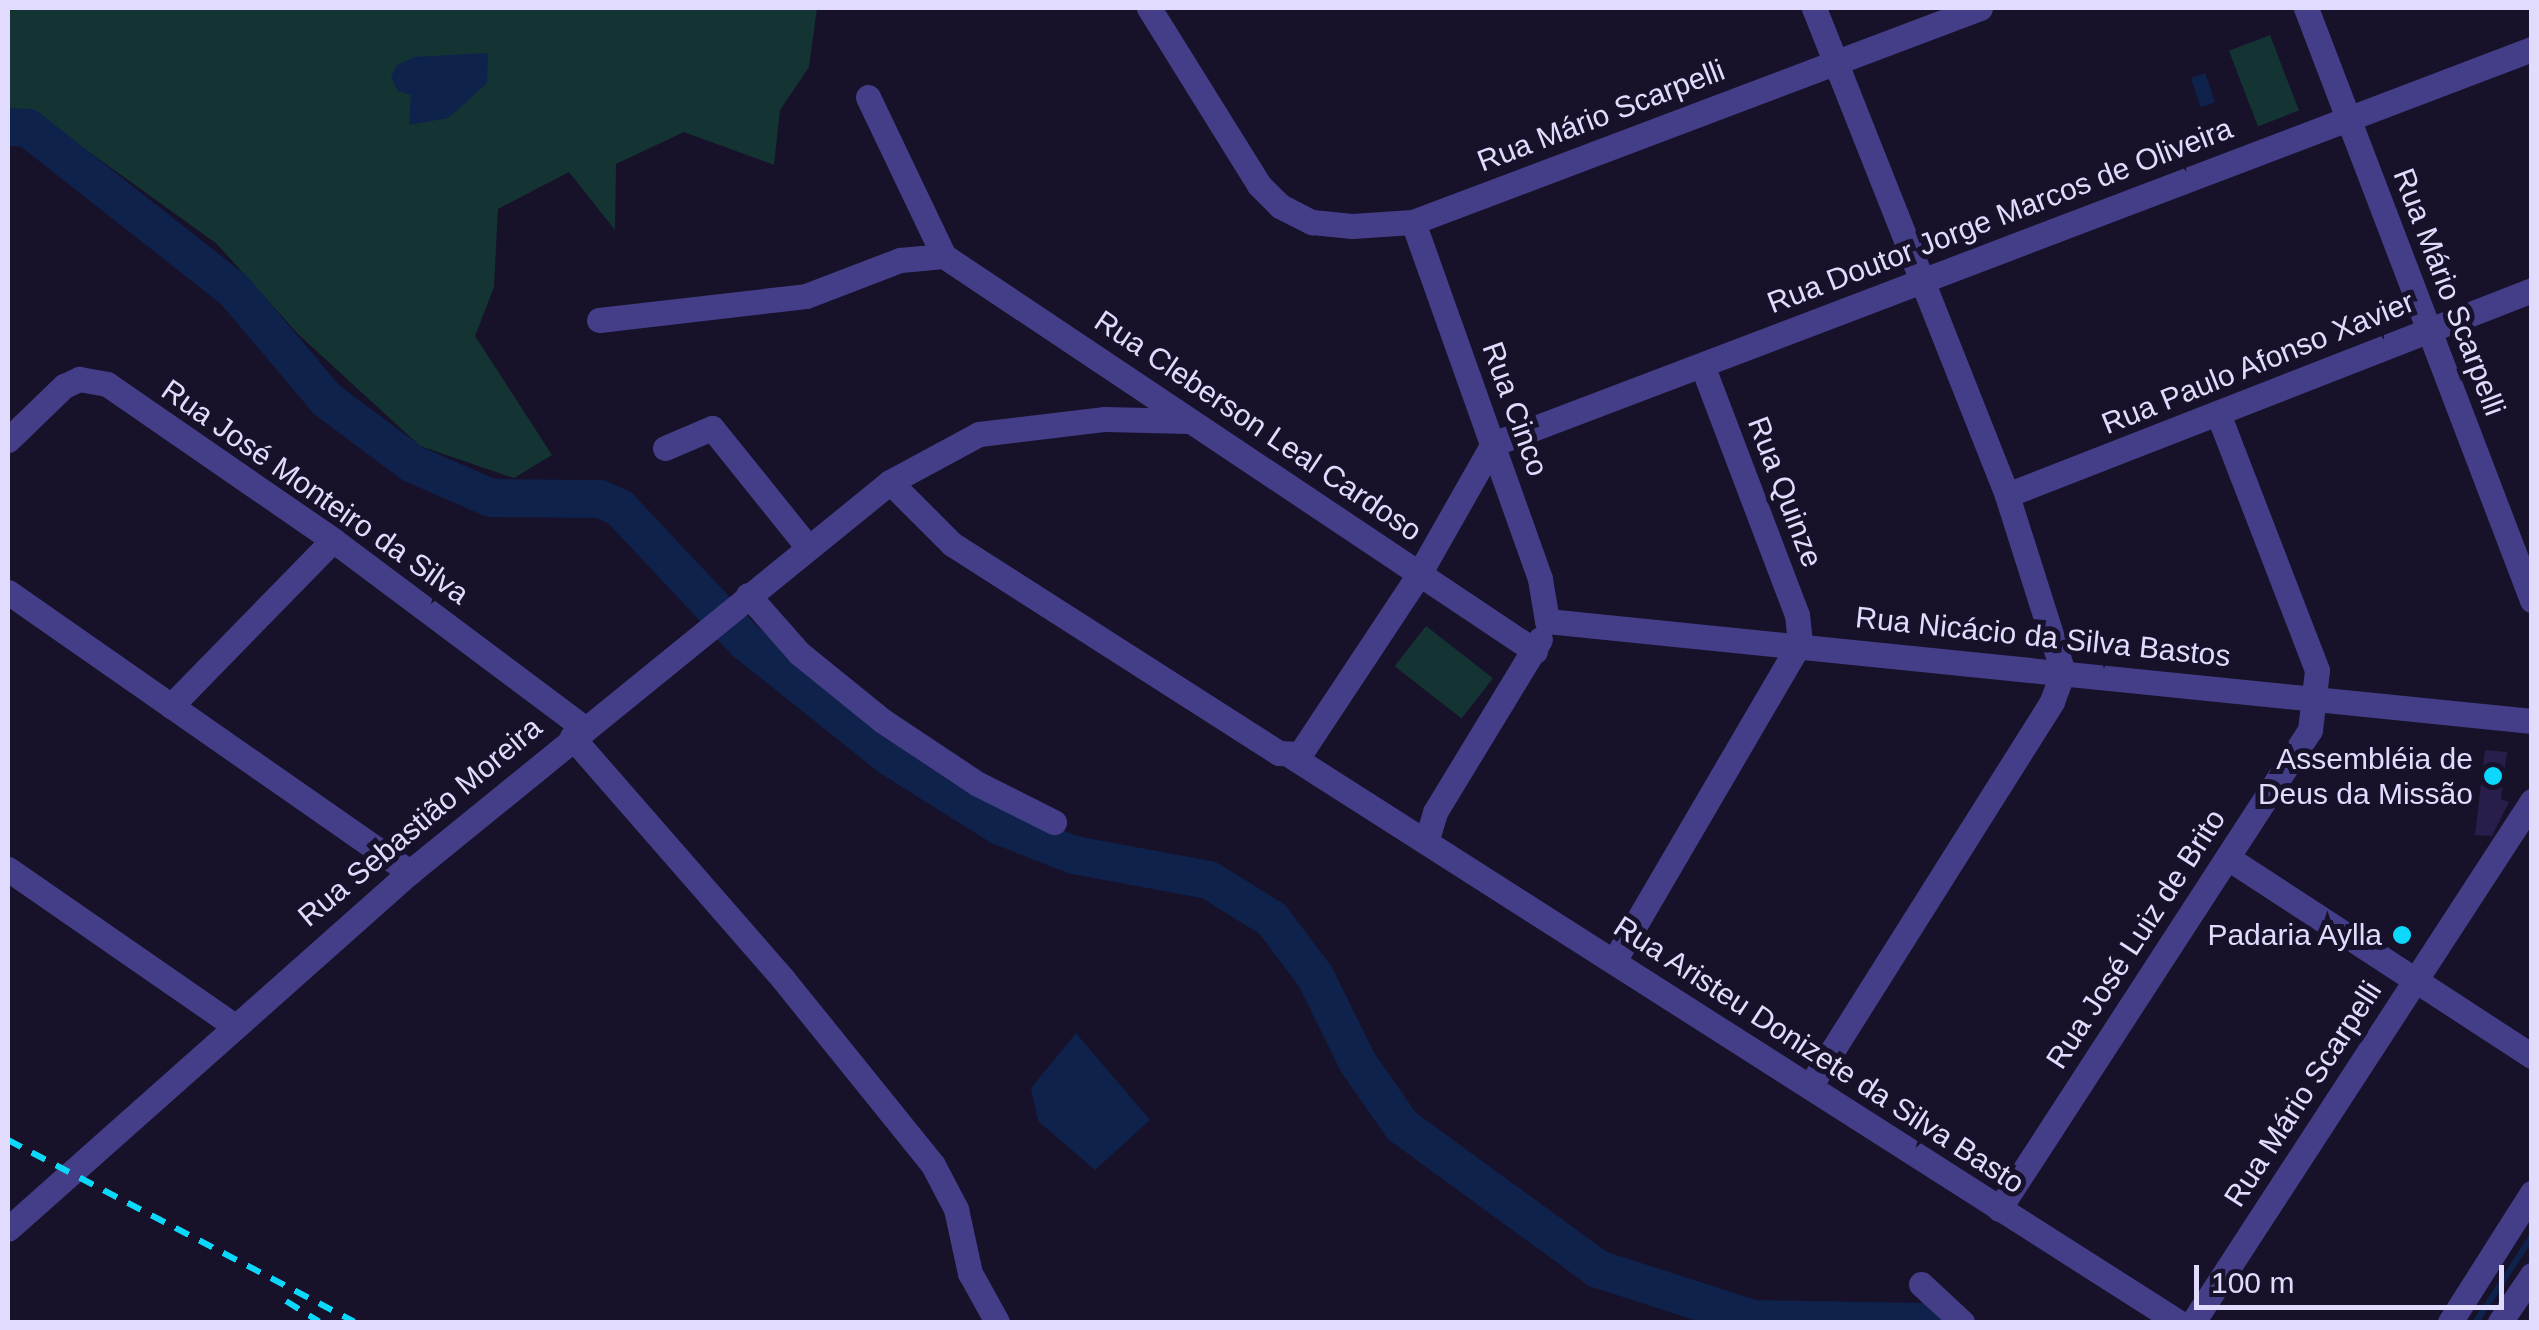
<!DOCTYPE html>
<html>
<head>
<meta charset="utf-8">
<style>
	body { margin:0 }
	#map { position:relative; width:2539px; height:1330px; overflow:hidden; background:#17112a; font-family:Helvetica,sans-serif }
	div>[style] { position:absolute }
	.green>* { inset:0; background:#143434; transform-origin:0 0 }
	.water>* { inset:0; background:#0e224c; transform-origin:0 0 }
	.stream>* { height:6px; margin:-3px; padding:0 3px; transform-origin:3px; border-radius:3px; background:#0e224c }
	.river>* { height:38px; margin:-19px; padding:0 19px; transform-origin:19px; border-radius:19px; background:#0e224c }
	.building>* { inset:0; background:#291e4b }
	.minor>* { height:25px; margin:-12.5px; padding:0 12.5px; transform-origin:12.5px; border-radius:12.5px; background:#443e88 }
	.rail>* { height:6px; margin-top:-3px; transform-origin:0; background:repeating-linear-gradient(90deg,#0bd8fa 0 15px,transparent 0 27px) }
	.dots>* { width:28px; height:28px; translate:-50% -50%; box-sizing:border-box; border:5px solid #17112a; border-radius:50% }
	span { translate:-50% -50%; white-space:nowrap; text-align:center; line-height:1.15; -webkit-text-stroke:10px #17112a; paint-order:stroke }
	.street-label { font-size:30px; color:#e1dbfe }
	.poi-label { font-size:30px; color:#e1dbfe }
	.right { translate:-100% -50%; text-align:right }
	.frame { position:absolute; inset:0; border:10px solid #e1dbfe; pointer-events:none }
	.scale { position:absolute; left:2194px; top:1265px; width:310px; height:45px; box-sizing:border-box; border:5px solid #e1dbfe; border-top:0; padding-left:12px; font-size:30px; line-height:35px; white-space:nowrap; color:#e1dbfe; -webkit-text-stroke:8px #17112a; paint-order:stroke }
</style>
</head>
<body>
<div id="map">
	<div class="green">
		<i style="clip-path:polygon(8px 8px,817px 8px,809px 67px,780px 110px,774px 165px,684px 132px,616px 164px,615px 230px,569px 172px,498px 209px,494px 287px,475px 336px,552px 455px,514px 478px,420px 446px,298px 334px,217px 244px,92px 154px,25px 115px,8px 116px)"></i>
		<i style="left:2270px;top:35px;width:81px;height:44px;rotate:69deg"></i>
		<i style="left:1426px;top:626px;width:85px;height:51px;rotate:38deg"></i>
	</div>
	<div class="water">
		<i style="clip-path:polygon(488px 53px,487px 83px,463px 105px,448px 118px,409px 125px,411px 95px,398px 91px,391px 77px,397px 65px,414px 57px)"></i>
		<i style="left:2205px;top:73px;width:31px;height:15px;rotate:71deg"></i>
		<i style="clip-path:polygon(1076px 1033px,1150px 1120px,1095px 1170px,1038px 1121px,1031px 1088px)"></i>
	</div>
	<div class="stream">
		<i style="left:2476px;top:1322px;width:103px;rotate:-56.9deg"></i>
	</div>
	<div class="river">
		<i style="left:8px;top:127px;width:20px;rotate:3deg"></i>
		<i style="left:28px;top:128px;width:262px;rotate:38.2deg"></i>
		<i style="left:234px;top:290px;width:144px;rotate:49.8deg"></i>
		<i style="left:327px;top:400px;width:107px;rotate:36.7deg"></i>
		<i style="left:413px;top:464px;width:85px;rotate:23.6deg"></i>
		<i style="left:491px;top:498px;width:109px;rotate:0.5deg"></i>
		<i style="left:600px;top:499px;width:22px;rotate:24deg"></i>
		<i style="left:620px;top:508px;width:184px;rotate:46.8deg"></i>
		<i style="left:746px;top:642px;width:184px;rotate:38.6deg"></i>
		<i style="left:890px;top:757px;width:130px;rotate:32.1deg"></i>
		<i style="left:1000px;top:826px;width:79px;rotate:21.4deg"></i>
		<i style="left:1074px;top:855px;width:137px;rotate:10.5deg"></i>
		<i style="left:1209px;top:880px;width:74px;rotate:31.8deg"></i>
		<i style="left:1272px;top:919px;width:71px;rotate:53deg"></i>
		<i style="left:1315px;top:976px;width:97px;rotate:63.7deg"></i>
		<i style="left:1358px;top:1063px;width:77px;rotate:55.1deg"></i>
		<i style="left:1402px;top:1126px;width:243px;rotate:36.1deg"></i>
		<i style="left:1598px;top:1269px;width:163px;rotate:17.9deg"></i>
		<i style="left:1753px;top:1319px;width:169px;rotate:1deg"></i>
	</div>
	<div class="building">
		<i style="clip-path:polygon(2485px 750px,2507px 752px,2501px 799px,2509px 802px,2492px 836px,2475px 835px)"></i>
	</div>
	<div class="minor">
		<i style="left:1149px;top:8px;width:208px;rotate:58.1deg"></i>
		<i style="left:1259px;top:185px;width:30px;rotate:45deg"></i>
		<i style="left:1280px;top:206px;width:36px;rotate:27deg"></i>
		<i style="left:1312px;top:222px;width:40px;rotate:5.7deg"></i>
		<i style="left:1352px;top:226px;width:61px;rotate:-3.8deg"></i>
		<i style="left:1413px;top:222px;width:606px;rotate:-20.68deg"></i>
		<i style="left:2306px;top:8px;width:634px;rotate:69.11deg"></i>
		<i style="left:868px;top:97px;width:176px;rotate:64.5deg"></i>
		<i style="left:1413px;top:222px;width:379px;rotate:70.4deg"></i>
		<i style="left:1540px;top:579px;width:43px;rotate:80.5deg"></i>
		<i style="left:599px;top:320px;width:208px;rotate:-6.6deg"></i>
		<i style="left:806px;top:296px;width:101px;rotate:-21deg"></i>
		<i style="left:900px;top:260px;width:44px;rotate:-5.2deg"></i>
		<i style="left:944px;top:256px;width:711px;rotate:33.76deg"></i>
		<i style="left:8px;top:440px;width:78px;rotate:-44deg"></i>
		<i style="left:64px;top:386px;width:17px;rotate:-25deg"></i>
		<i style="left:79px;top:379px;width:28px;rotate:10deg"></i>
		<i style="left:107px;top:384px;width:275px;rotate:34.6deg"></i>
		<i style="left:333px;top:540px;width:312px;rotate:36.8deg"></i>
		<i style="left:665px;top:448px;width:51px;rotate:-23.1deg"></i>
		<i style="left:712px;top:428px;width:150px;rotate:51.2deg"></i>
		<i style="left:890px;top:482px;width:88px;rotate:45deg"></i>
		<i style="left:952px;top:544px;width:388px;rotate:32.6deg"></i>
		<i style="left:1279px;top:753px;width:21px;rotate:3deg"></i>
		<i style="left:1300px;top:754px;width:216px;rotate:-56.5deg"></i>
		<i style="left:1419px;top:574px;width:150px;rotate:-60.4deg"></i>
		<i style="left:1493px;top:444px;width:1112px;rotate:-20.82deg"></i>
		<i style="left:2007px;top:495px;width:564px;rotate:-21.33deg"></i>
		<i style="left:8px;top:592px;width:490px;rotate:34.9deg"></i>
		<i style="left:748px;top:595px;width:77px;rotate:48.7deg"></i>
		<i style="left:799px;top:653px;width:108px;rotate:39deg"></i>
		<i style="left:883px;top:721px;width:114px;rotate:33.6deg"></i>
		<i style="left:978px;top:784px;width:85px;rotate:26.6deg"></i>
		<i style="left:1547px;top:621px;width:990px;rotate:5.8deg"></i>
		<i style="left:171px;top:706px;width:232px;rotate:-45.7deg"></i>
		<i style="left:572px;top:737px;width:321px;rotate:48.9deg"></i>
		<i style="left:783px;top:979px;width:239px;rotate:51.1deg"></i>
		<i style="left:933px;top:1165px;width:50px;rotate:62.4deg"></i>
		<i style="left:956px;top:1209px;width:66px;rotate:77.7deg"></i>
		<i style="left:970px;top:1273px;width:56px;rotate:61.1deg"></i>
		<i style="left:1291px;top:756px;width:1052px;rotate:32.54deg"></i>
		<i style="left:1426px;top:842px;width:31px;rotate:-73deg"></i>
		<i style="left:1435px;top:812px;width:202px;rotate:-58.7deg"></i>
		<i style="left:2228px;top:858px;width:363px;rotate:33.1deg"></i>
		<i style="left:8px;top:869px;width:274px;rotate:34.7deg"></i>
		<i style="left:1614px;top:961px;width:368px;rotate:-59.7deg"></i>
		<i style="left:1800px;top:643px;width:28px;rotate:-96deg"></i>
		<i style="left:1797px;top:615px;width:267px;rotate:-110.8deg"></i>
		<i style="left:1810px;top:1086px;width:455px;rotate:-57.8deg"></i>
		<i style="left:2052px;top:701px;width:31px;rotate:-69deg"></i>
		<i style="left:2063px;top:672px;width:186px;rotate:-107.6deg"></i>
		<i style="left:2007px;top:495px;width:524px;rotate:-111.62deg"></i>
		<i style="left:1999px;top:1209px;width:571px;rotate:-57.01deg"></i>
		<i style="left:2310px;top:730px;width:60px;rotate:-83.3deg"></i>
		<i style="left:2317px;top:670px;width:272px;rotate:-111.1deg"></i>
		<i style="left:8px;top:1229px;width:538px;rotate:-41.61deg"></i>
		<i style="left:410px;top:872px;width:618px;rotate:-39.09deg"></i>
		<i style="left:890px;top:482px;width:101px;rotate:-28.3deg"></i>
		<i style="left:979px;top:434px;width:127px;rotate:-6.8deg"></i>
		<i style="left:1105px;top:419px;width:83px;rotate:1.4deg"></i>
		<i style="left:1921px;top:1284px;width:56px;rotate:42.8deg"></i>
		<i style="left:2193px;top:1322px;width:622px;rotate:-56.95deg"></i>
		<i style="left:2450px;top:1322px;width:153px;rotate:-57.6deg"></i>
		<i style="left:2500px;top:1322px;width:57px;rotate:-55.8deg"></i>
	</div>
	<div class="rail">
		<i style="left:8px;top:1140px;width:391px;rotate:27.7deg"></i>
		<i style="left:286px;top:1301px;width:39px;rotate:32deg"></i>
	</div>
	<div class="dots">
		<i style="left:2493px;top:776px;background:#0bd8fa"></i>
		<i style="left:2402px;top:935px;background:#0bd8fa"></i>
	</div>
	<div class="street-label">
		<span style="left:1601px;top:116px;rotate:-21deg">Rua Mário Scarpelli</span>
		<span style="left:2000px;top:216px;rotate:-21deg">Rua Doutor Jorge Marcos de Oliveira</span>
		<span style="left:2449px;top:292px;rotate:69deg">Rua Mário Scarpelli</span>
		<span style="left:2258px;top:363px;rotate:-22deg">Rua Paulo Afonso Xavier</span>
		<span style="left:1515px;top:409px;rotate:70deg">Rua Cinco</span>
		<span style="left:1258px;top:426px;rotate:34deg">Rua Cleberson Leal Cardoso</span>
		<span style="left:315px;top:492px;rotate:35deg">Rua José Monteiro da Silva</span>
		<span style="left:1785px;top:492px;rotate:69deg">Rua Quinze</span>
		<span style="left:2043px;top:637px;rotate:6deg">Rua Nicácio da Silva Bastos</span>
		<span style="left:420px;top:822px;rotate:-40deg">Rua Sebastião Moreira</span>
		<span style="left:2136px;top:939px;rotate:-57deg">Rua José Luiz de Brito</span>
		<span style="left:1819px;top:1055px;rotate:33deg">Rua Aristeu Donizete da Silva Basto</span>
		<span style="left:2303px;top:1094px;rotate:-57deg">Rua Mário Scarpelli</span>
	</div>
	<div class="poi-label">
		<span class="right" style="left:2473px;top:776px">Assembléia de<br>Deus da Missão</span>
		<span class="right" style="left:2382px;top:935px">Padaria Aylla</span>
	</div>
	<div class="frame"></div>
	<div class="scale">100 m</div>
</div>
</body>
</html>
